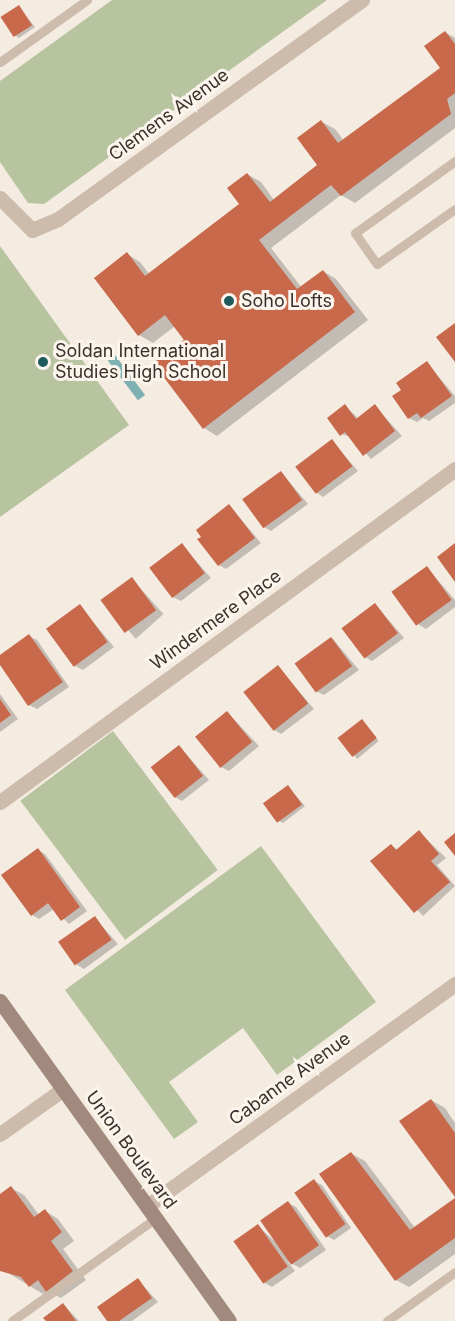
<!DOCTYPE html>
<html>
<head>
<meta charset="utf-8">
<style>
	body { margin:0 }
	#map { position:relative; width:455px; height:1321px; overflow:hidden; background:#f4ebe1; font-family:Inter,sans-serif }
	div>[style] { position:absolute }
	.green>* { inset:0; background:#b8c4a0; transform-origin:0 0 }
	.water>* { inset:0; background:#7fb0b2; transform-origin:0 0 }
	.shadow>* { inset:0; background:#0003; transform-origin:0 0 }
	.building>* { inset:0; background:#c8694b; transform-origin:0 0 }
	.lane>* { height:9px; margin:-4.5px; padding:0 4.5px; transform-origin:4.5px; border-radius:4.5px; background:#cdbbac }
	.street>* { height:15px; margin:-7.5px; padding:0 7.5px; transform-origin:7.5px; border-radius:7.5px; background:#cdbbac }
	.secondary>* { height:15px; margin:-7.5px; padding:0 7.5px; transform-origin:7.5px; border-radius:7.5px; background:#a18a7d }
	.dots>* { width:16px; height:16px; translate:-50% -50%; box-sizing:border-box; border:3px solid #fbf5ee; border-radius:50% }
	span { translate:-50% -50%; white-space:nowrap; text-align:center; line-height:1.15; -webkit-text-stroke:6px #fbf5ee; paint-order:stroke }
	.street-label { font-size:18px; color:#3b302b }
	.poi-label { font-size:18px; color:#3b302b }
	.left { translate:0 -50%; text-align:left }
</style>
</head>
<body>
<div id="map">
	<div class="green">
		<i style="clip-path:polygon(112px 0,327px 0,44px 204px,28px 203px,0 162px,0 81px)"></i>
		<i style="clip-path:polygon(0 246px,129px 425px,0 517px)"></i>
		<i style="left:113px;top:731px;width:174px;height:116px;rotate:53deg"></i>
		<i style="clip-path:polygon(261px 846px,376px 1002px,277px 1075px,243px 1028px,169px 1082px,198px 1122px,174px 1139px,65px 990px)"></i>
	</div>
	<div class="water">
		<i style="left:115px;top:355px;width:50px;height:9px;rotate:53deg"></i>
	</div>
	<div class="shadow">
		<i style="clip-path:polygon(19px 7px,35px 27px,19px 38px,16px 36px)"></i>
		<i style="clip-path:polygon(445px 32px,455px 38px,455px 128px,355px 203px,341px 195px,271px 248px,302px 288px,323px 271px,336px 279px,368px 320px,217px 436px,204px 428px,186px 340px,175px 326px,153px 343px,139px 335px,96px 278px,127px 254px,140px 262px,150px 275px,241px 205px,247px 174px,261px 182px,274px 200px,320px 166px,322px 122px,335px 129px,344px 141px,442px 68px)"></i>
		<i style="clip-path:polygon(427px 363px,455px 396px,455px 403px,429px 421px,423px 418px,417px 422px,409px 418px,403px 391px)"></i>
		<i style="clip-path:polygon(345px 406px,359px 419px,375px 406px,402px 436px,371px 459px,351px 437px,341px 434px)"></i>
		<i style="clip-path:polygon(332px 441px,358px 471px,323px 497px,316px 492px)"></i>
		<i style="clip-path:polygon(281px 472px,308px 504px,271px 531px,264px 527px)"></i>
		<i style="clip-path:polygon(230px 506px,261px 543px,226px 569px,219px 565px)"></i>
		<i style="clip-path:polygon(182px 545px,211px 578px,181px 601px,173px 597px)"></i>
		<i style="clip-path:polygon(427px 568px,455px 600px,455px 607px,426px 629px,418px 624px)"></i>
		<i style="left:132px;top:579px;width:47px;height:37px;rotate:48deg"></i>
		<i style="clip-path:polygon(375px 604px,404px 638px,372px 661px,365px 657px)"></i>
		<i style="clip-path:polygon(80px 606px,114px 647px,83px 670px,75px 666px)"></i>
		<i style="clip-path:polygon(29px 636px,37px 640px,69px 687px,37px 709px,29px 705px,0 662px,0 657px)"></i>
		<i style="clip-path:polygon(332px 638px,359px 670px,324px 695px,316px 691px)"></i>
		<i style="clip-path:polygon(278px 667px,314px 709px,281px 734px,274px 730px)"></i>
		<i style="clip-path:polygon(0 694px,18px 719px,0 732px)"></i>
		<i style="clip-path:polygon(227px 712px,259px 746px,229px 771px,221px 767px)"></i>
		<i style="left:362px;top:721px;width:26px;height:28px;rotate:50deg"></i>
		<i style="clip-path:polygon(179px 746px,209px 780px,182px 801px,175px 797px)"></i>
		<i style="clip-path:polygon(288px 787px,305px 806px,283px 823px,279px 821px)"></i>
		<i style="clip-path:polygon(419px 832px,446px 858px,437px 865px,455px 886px,423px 916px,372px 861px,391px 845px,398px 850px)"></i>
		<i style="clip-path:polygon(38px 850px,45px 854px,87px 911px,69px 924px,54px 909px,39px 919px,32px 915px)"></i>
		<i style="clip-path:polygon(95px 918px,118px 944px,84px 969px,77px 965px)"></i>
		<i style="clip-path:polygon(431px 1100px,445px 1108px,455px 1123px,455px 1194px)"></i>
		<i style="clip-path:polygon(352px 1154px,365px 1161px,415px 1228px,455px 1200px,455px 1254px,409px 1287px,396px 1280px)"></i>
		<i style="clip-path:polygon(314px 1181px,322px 1185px,351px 1228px,334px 1240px,327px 1236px)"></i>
		<i style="clip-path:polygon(11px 1188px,24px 1195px,39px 1215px,45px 1211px,58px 1219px,74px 1241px,63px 1249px,86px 1280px,61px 1298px,47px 1291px,43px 1294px,0 1268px,0 1196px)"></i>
		<i style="clip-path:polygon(288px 1203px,296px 1207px,326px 1250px,300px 1268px,287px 1261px,295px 1271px,272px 1287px,265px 1283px,258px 1226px,282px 1248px)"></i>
		<i style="clip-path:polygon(138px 1280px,158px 1302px,132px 1321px,109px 1321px)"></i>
		<i style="clip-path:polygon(64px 1305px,79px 1321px,47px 1321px)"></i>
	</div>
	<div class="building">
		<i style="left:19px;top:5px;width:24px;height:22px;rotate:57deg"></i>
		<i style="clip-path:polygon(445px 31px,455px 44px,455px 93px,447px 99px,451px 114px,341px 196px,331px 185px,259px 240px,297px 289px,323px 270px,355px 312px,203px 429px,153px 363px,184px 340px,165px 315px,138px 336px,94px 278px,127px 252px,145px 276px,239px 204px,227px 188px,247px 173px,270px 202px,317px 165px,297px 138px,321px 120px,338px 143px,440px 68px,424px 46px)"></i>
		<i style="clip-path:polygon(455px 323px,455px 362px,436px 337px)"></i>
		<i style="clip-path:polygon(427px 361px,452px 396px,421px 418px,417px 413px,408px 419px,392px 396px,401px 390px,396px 383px)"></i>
		<i style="clip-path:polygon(345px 404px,356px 419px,375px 404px,395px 431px,363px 456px,345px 432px,340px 436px,327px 418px)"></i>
		<i style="left:332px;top:439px;width:34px;height:46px;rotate:53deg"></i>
		<i style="left:281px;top:471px;width:36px;height:48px;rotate:54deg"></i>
		<i style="clip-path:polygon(229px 504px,255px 538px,218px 566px,197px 539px,201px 537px,196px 530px)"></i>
		<i style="left:182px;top:543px;width:38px;height:41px;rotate:53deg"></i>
		<i style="clip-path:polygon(455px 543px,455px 582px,437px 557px)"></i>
		<i style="left:427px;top:566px;width:42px;height:44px;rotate:54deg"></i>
		<i style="left:132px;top:577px;width:41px;height:39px;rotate:54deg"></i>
		<i style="left:375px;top:603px;width:38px;height:42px;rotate:53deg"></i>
		<i style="left:80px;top:604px;width:47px;height:42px;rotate:54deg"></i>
		<i style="clip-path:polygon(29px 634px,63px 682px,28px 706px,0 665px,0 655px)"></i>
		<i style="left:331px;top:637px;width:36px;height:45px;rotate:54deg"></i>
		<i style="left:278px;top:665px;width:49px;height:44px;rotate:52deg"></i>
		<i style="clip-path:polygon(0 699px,11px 715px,0 723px)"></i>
		<i style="left:227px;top:711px;width:40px;height:41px;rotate:51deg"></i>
		<i style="left:362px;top:719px;width:24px;height:31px;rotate:52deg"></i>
		<i style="left:179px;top:745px;width:39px;height:36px;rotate:52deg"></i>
		<i style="left:288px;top:785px;width:24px;height:31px;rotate:54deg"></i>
		<i style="clip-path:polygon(419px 830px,439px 854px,431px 861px,450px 882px,414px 913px,370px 861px,391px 844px,396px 850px)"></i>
		<i style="clip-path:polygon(455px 833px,455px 856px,444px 842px)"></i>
		<i style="clip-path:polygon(38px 848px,80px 907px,61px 921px,48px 903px,31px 916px,1px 875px)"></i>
		<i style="left:95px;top:916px;width:29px;height:45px;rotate:55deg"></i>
		<i style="clip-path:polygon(431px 1099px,455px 1133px,455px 1197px,399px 1121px)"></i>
		<i style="clip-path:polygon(351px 1152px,410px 1230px,455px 1198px,455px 1238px,395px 1281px,319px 1174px)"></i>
		<i style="left:314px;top:1179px;width:55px;height:24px;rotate:55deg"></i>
		<i style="clip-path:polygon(11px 1186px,34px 1217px,45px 1209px,62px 1232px,51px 1241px,73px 1271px,46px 1292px,38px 1280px,29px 1287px,21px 1277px,0 1271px,0 1194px)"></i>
		<i style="left:288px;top:1201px;width:54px;height:34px;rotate:55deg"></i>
		<i style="left:258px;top:1224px;width:52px;height:30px;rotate:55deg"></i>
		<i style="clip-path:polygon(138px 1278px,152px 1298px,119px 1321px,107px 1321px,97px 1307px)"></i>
		<i style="clip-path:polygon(63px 1303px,76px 1321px,46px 1321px,43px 1318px)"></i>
	</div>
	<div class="lane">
		<i style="left:0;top:62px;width:107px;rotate:-35.5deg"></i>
		<i style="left:455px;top:161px;width:123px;rotate:144.2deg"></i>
		<i style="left:355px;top:233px;width:38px;rotate:55deg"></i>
		<i style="left:377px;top:264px;width:95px;rotate:-35.2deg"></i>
		<i style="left:12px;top:1321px;width:177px;rotate:-35.6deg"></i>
		<i style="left:387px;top:1321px;width:84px;rotate:-35.8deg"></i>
	</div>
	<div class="street">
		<i style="left:0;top:198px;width:45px;rotate:45deg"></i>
		<i style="left:32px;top:230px;width:28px;rotate:-23deg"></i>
		<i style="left:58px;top:219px;width:375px;rotate:-35.8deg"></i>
		<i style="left:0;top:802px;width:564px;rotate:-36.2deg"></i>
		<i style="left:0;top:1134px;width:77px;rotate:-35.5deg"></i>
		<i style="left:147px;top:1206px;width:380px;rotate:-35.8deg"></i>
	</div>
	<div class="secondary">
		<i style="left:0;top:1001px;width:393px;rotate:54.4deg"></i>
	</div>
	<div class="dots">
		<i style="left:229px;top:301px;background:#1f5a5e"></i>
		<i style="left:43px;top:362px;background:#1f5a5e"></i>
	</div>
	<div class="street-label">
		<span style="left:169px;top:115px;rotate:-36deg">Clemens Avenue</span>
		<span style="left:216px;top:620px;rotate:-36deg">Windermere Place</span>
		<span style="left:290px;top:1079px;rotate:-36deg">Cabanne Avenue</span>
		<span style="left:131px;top:1150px;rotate:54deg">Union Boulevard</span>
	</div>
	<div class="poi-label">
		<span class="left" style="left:241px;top:301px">Soho Lofts</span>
		<span class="left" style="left:55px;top:362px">Soldan International<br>Studies High School</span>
	</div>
</div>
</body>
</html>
